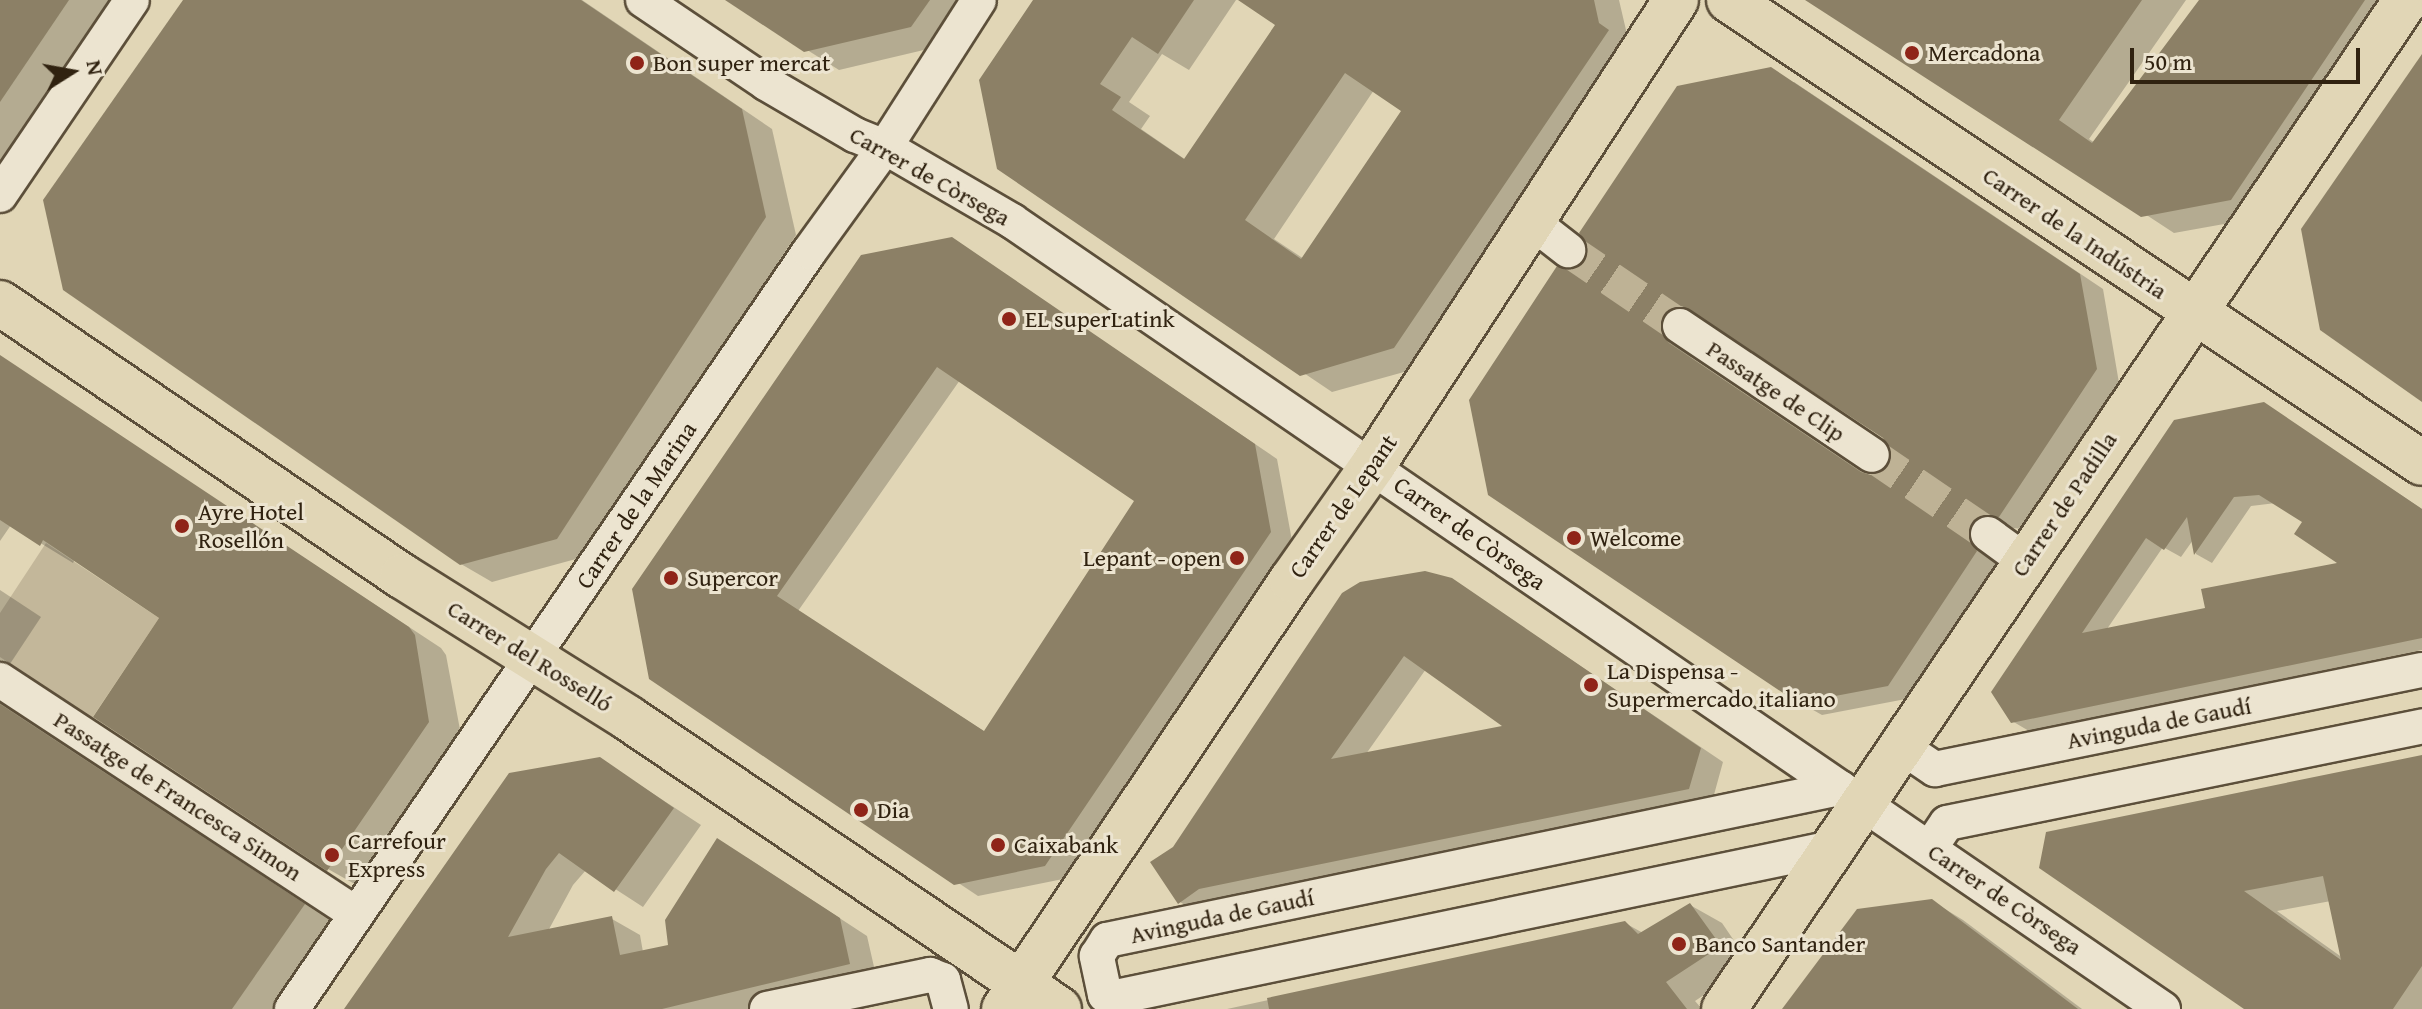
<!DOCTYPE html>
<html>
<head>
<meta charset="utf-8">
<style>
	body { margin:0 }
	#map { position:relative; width:2422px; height:1009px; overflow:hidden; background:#e1d6b6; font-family:"Gentium Book Plus",serif }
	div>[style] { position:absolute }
	.green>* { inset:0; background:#c3b79a }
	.shadow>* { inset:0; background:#0003 }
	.building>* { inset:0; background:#8c8066 }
	.minor-tunnel>* { height:34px; margin-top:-17px; transform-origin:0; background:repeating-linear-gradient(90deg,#beb295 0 34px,transparent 0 51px) }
	.roads { filter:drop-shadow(2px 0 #5c4f3a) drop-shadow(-2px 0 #5c4f3a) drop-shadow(0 2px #5c4f3a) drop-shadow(0 -2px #5c4f3a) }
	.minor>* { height:34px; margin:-17px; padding:0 17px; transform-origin:17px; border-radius:17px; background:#ece4d0 }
	.major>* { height:44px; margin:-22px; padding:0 22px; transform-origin:22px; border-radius:22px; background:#e1d6b6 }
	.dots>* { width:22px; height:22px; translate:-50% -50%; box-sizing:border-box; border:4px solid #ece4d0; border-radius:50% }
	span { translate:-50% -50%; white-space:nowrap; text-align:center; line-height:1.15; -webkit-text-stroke:6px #ece4d0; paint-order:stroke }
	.poi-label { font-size:24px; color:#302210 }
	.left { translate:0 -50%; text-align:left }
	.right { translate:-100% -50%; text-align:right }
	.street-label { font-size:24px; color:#302210 }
	.north { position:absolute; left:32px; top:32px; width:80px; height:80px; -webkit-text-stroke:6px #ece4d0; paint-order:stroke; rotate:79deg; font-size:22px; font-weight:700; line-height:32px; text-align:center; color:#302210 }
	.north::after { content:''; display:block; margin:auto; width:28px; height:36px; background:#302210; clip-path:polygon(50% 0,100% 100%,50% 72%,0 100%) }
	.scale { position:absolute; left:2130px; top:48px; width:230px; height:36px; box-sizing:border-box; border:4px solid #302210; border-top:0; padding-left:10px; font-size:24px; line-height:28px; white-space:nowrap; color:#302210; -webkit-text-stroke:6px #ece4d0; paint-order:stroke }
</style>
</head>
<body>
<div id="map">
	<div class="green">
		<i style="clip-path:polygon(46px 543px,159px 618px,92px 718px,0 657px,0 613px)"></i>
	</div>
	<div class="shadow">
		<i style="clip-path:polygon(0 0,123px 0,0 170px)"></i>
		<i style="clip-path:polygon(184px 0,582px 0,772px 129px,796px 235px,587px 556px,492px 582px,461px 564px,45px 200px)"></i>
		<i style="clip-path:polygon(728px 0,974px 0,945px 45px,839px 70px)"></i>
		<i style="clip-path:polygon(evenodd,1035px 0,1236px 0,1189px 70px,1162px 54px,1129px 102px,1150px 116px,1141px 129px,1186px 160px,1278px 24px,1242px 0,1619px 0,1629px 43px,1422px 367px,1332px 392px,999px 168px,1035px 0,1374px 90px,1404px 110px,1304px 259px,1274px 239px,1374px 90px)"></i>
		<i style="clip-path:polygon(1818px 0,2186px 0,2089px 139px,2095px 143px,2202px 0,2408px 0,2263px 217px,2174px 233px)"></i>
		<i style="clip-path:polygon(evenodd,1794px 82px,2103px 289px,2119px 383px,2022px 529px,2004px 527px,1992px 556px,1999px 565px,1911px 698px,1822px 715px,1799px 702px,1575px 271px,1794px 82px,1696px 320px,1712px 321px,1885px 437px,1894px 458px,1883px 474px,1866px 475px,1692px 358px,1684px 349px,1696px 320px)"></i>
		<i style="clip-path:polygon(evenodd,952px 239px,1277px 459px,1293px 546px,1068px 878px,978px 896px,651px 678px,952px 239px,960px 380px,1137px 500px,985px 732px,798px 611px,960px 380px)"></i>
		<i style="clip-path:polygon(11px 365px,441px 648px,446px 655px,461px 735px,360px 887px,328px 869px,162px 617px,75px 559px,73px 563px,11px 525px,0 541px,0 367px)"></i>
		<i style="clip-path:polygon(evenodd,2264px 404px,2422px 509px,2422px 650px,2029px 731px,2012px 721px,1993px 692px,2264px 404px,2276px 503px,2304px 522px,2342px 564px,2207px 610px,2107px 629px,2163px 547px,2181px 557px,2193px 540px,2196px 554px,2212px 563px,2251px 506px,2276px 503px)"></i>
		<i style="clip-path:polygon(evenodd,1451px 579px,1723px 762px,1712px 802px,1202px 915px,1180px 902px,1174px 848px,1451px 579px,1426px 669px,1507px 727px,1366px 754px,1426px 669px)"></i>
		<i style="clip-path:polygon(0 590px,41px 617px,0 679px)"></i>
		<i style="clip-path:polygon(0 701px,335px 924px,277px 1009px,27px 1009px,0 991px)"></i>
		<i style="clip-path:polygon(evenodd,2422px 756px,2422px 1009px,2247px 1009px,2042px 867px,2422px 756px,2331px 901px,2343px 958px,2277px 911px,2331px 901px)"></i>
		<i style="clip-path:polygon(600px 759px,701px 825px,643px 907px,586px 870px,573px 885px,548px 931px,612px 919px,640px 935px,643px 952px,670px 947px,746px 857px,867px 936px,877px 980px,754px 1009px,347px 1009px)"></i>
		<i style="clip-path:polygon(1932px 901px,1963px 920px,2082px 1009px,1784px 1009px)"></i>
		<i style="clip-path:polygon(1690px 905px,1722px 923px,1750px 964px,1695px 1001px,1702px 1009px,1227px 1009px,1625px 923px,1643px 933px)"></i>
	</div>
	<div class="building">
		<i style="clip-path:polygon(0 0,69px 0,0 102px)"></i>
		<i style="clip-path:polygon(183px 0,581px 0,742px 109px,766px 217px,557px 539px,460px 565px,63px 290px,43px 200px)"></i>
		<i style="clip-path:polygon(725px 0,930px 0,911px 27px,804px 52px)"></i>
		<i style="clip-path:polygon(evenodd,1033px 0,1194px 0,1158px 54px,1132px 37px,1100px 84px,1121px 97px,1112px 110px,1184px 159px,1275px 25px,1238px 0,1594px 0,1599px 23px,1609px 30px,1394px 348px,1300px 376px,997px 169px,979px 80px,1033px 0,1345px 73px,1401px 111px,1301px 259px,1245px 220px,1345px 73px)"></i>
		<i style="clip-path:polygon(1805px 0,2142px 0,2059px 120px,2092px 143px,2199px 0,2365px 0,2231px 200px,2141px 217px)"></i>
		<i style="clip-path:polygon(2422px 54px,2422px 402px,2320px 330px,2301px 229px)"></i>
		<i style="clip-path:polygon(evenodd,1771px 67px,2080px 274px,2097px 369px,1999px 517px,1981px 516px,1971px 523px,1970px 541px,1977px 551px,1888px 686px,1798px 703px,1488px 495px,1469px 400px,1557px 266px,1575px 269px,1584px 262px,1587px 243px,1579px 233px,1677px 86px,1771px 67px,1682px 306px,1883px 438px,1892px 456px,1888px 467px,1871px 475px,1861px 472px,1669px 343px,1662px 334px,1663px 316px,1671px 308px,1682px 306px)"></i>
		<i style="clip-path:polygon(evenodd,952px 237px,1255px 444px,1271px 532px,1045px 866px,954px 885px,649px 679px,632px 589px,861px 255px,952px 237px,937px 367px,1134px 501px,984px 731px,777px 596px,937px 367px)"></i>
		<i style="clip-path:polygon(0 355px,409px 627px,415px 635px,429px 722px,327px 871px,93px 717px,159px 618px,43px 540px,40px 546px,0 520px)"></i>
		<i style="clip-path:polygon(evenodd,2264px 402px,2422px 509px,2422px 638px,2011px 723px,1991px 692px,2174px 420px,2264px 402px,2259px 495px,2302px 522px,2294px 534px,2337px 563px,2201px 589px,2205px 608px,2082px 633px,2146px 538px,2164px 550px,2187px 517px,2194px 555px,2234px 497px,2259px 495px)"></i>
		<i style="clip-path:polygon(evenodd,1425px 571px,1452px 578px,1701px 748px,1689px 789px,1199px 889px,1178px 904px,1150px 862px,1173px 847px,1342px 593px,1360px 582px,1425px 571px,1404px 656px,1502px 726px,1331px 759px,1404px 656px)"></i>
		<i style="clip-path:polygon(0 704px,305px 904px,232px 1009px,0 1009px)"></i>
		<i style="clip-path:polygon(evenodd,2422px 755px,2422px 966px,2393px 1009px,2244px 1009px,2039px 868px,2046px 832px,2422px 755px,2323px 876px,2341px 960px,2244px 891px,2323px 876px)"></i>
		<i style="clip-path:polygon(600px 757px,674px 808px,614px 892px,559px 853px,546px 869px,508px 937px,612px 916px,620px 955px,668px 945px,665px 920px,717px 838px,840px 918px,850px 964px,662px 1009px,344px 1009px,509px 773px)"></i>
		<i style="clip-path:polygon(1932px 899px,2078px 1009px,1782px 1009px,1857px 909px)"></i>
		<i style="clip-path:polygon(1690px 903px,1721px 946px,1666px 982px,1687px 1009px,1269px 1009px,1267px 998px,1625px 921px,1638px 934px)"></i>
	</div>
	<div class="minor-tunnel">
		<i style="left:1568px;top:250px;width:135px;rotate:34.2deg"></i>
		<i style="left:1872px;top:455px;width:140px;rotate:34.3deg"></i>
	</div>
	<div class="roads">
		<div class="minor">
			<i style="left:643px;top:0;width:148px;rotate:34deg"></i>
			<i style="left:766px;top:83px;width:103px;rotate:30.3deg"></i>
			<i style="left:855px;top:135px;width:32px;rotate:22deg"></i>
			<i style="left:885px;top:147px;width:147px;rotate:30.2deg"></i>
			<i style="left:1012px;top:221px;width:1395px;rotate:34.4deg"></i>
			<i style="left:0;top:195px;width:235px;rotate:-55.9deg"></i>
			<i style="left:1532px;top:222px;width:46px;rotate:37.9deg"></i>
			<i style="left:1680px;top:326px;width:231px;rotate:33.9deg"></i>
			<i style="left:1988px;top:534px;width:46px;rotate:36.1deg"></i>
			<i style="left:0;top:680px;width:426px;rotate:33.3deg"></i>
			<i style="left:1902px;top:747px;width:40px;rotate:34deg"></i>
			<i style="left:1935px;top:769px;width:497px;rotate:-11.5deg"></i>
			<i style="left:1832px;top:848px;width:731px;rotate:168.24deg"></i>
			<i style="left:1116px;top:997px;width:11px;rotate:-170deg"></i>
			<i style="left:1105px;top:995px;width:40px;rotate:-102deg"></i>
			<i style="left:1097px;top:956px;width:19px;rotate:-58deg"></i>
			<i style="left:1107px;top:940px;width:749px;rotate:-11.72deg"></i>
			<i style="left:1930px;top:848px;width:30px;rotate:-56deg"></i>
			<i style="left:1947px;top:823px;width:485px;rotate:-11.5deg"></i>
			<i style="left:292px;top:1009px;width:917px;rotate:-55.67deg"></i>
			<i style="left:809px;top:252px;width:130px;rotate:-54.1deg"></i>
			<i style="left:885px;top:147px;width:174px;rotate:-57.4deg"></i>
			<i style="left:767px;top:1009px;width:167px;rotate:-11.8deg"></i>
			<i style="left:930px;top:975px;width:14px;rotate:21deg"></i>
			<i style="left:943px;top:980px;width:30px;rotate:75deg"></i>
		</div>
		<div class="major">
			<i style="left:1729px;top:0;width:833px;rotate:33.75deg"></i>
			<i style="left:0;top:303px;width:486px;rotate:34.2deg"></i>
			<i style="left:402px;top:576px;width:267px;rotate:32.1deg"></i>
			<i style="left:628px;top:718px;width:520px;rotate:34.03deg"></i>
			<i style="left:1004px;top:1009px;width:517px;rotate:-56.13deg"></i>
			<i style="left:1292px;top:580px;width:141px;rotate:-54.8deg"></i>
			<i style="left:1373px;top:465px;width:555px;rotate:-56.91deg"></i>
			<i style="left:1724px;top:1009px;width:1218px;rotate:-55.94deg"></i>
		</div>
	</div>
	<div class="dots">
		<i style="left:1912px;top:53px;background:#8f2418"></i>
		<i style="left:637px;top:63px;background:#8f2418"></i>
		<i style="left:1009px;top:319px;background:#8f2418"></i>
		<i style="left:182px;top:526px;background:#8f2418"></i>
		<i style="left:1574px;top:538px;background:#8f2418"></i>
		<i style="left:1237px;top:558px;background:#8f2418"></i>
		<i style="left:671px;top:578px;background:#8f2418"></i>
		<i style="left:1591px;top:685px;background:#8f2418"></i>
		<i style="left:861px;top:810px;background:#8f2418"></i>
		<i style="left:998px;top:845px;background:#8f2418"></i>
		<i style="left:332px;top:855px;background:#8f2418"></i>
		<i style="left:1679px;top:944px;background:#8f2418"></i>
	</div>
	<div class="poi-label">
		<span class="left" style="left:1928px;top:53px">Mercadona</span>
		<span class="left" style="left:653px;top:63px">Bon super mercat</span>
		<span class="left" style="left:1025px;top:319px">EL superLatink</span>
		<span class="left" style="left:198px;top:526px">Ayre Hotel<br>Rosellón</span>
		<span class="left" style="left:1590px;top:538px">Welcome</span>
		<span class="right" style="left:1221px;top:558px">Lepant - open</span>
		<span class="left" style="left:687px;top:578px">Supercor</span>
		<span class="left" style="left:1607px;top:685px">La Dispensa -<br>Supermercado italiano</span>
		<span class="left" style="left:877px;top:810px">Dia</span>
		<span class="left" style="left:348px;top:855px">Carrefour<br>Express</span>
		<span class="left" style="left:1014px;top:845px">Caixabank</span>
		<span class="left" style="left:1695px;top:944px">Banco Santander</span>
	</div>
	<div class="street-label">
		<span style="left:930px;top:176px;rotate:29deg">Carrer de Còrsega</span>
		<span style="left:2075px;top:233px;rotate:34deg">Carrer de la Indústria</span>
		<span style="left:1776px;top:391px;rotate:34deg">Passatge de Clip</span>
		<span style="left:2064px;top:504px;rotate:-56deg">Carrer de Padilla</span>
		<span style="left:636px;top:505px;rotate:-56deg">Carrer de la Marina</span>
		<span style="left:1343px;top:506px;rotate:-55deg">Carrer de Lepant</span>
		<span style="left:1470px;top:533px;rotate:35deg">Carrer de Còrsega</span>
		<span style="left:530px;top:656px;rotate:32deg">Carrer del Rosselló</span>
		<span style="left:2159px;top:723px;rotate:-11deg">Avinguda de Gaudí</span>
		<span style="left:178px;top:796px;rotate:33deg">Passatge de Francesca Simon</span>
		<span style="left:2005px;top:899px;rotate:34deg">Carrer de Còrsega</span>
		<span style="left:1222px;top:916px;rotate:-12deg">Avinguda de Gaudí</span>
	</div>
	<div class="north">N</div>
	<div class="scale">50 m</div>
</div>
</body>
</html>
